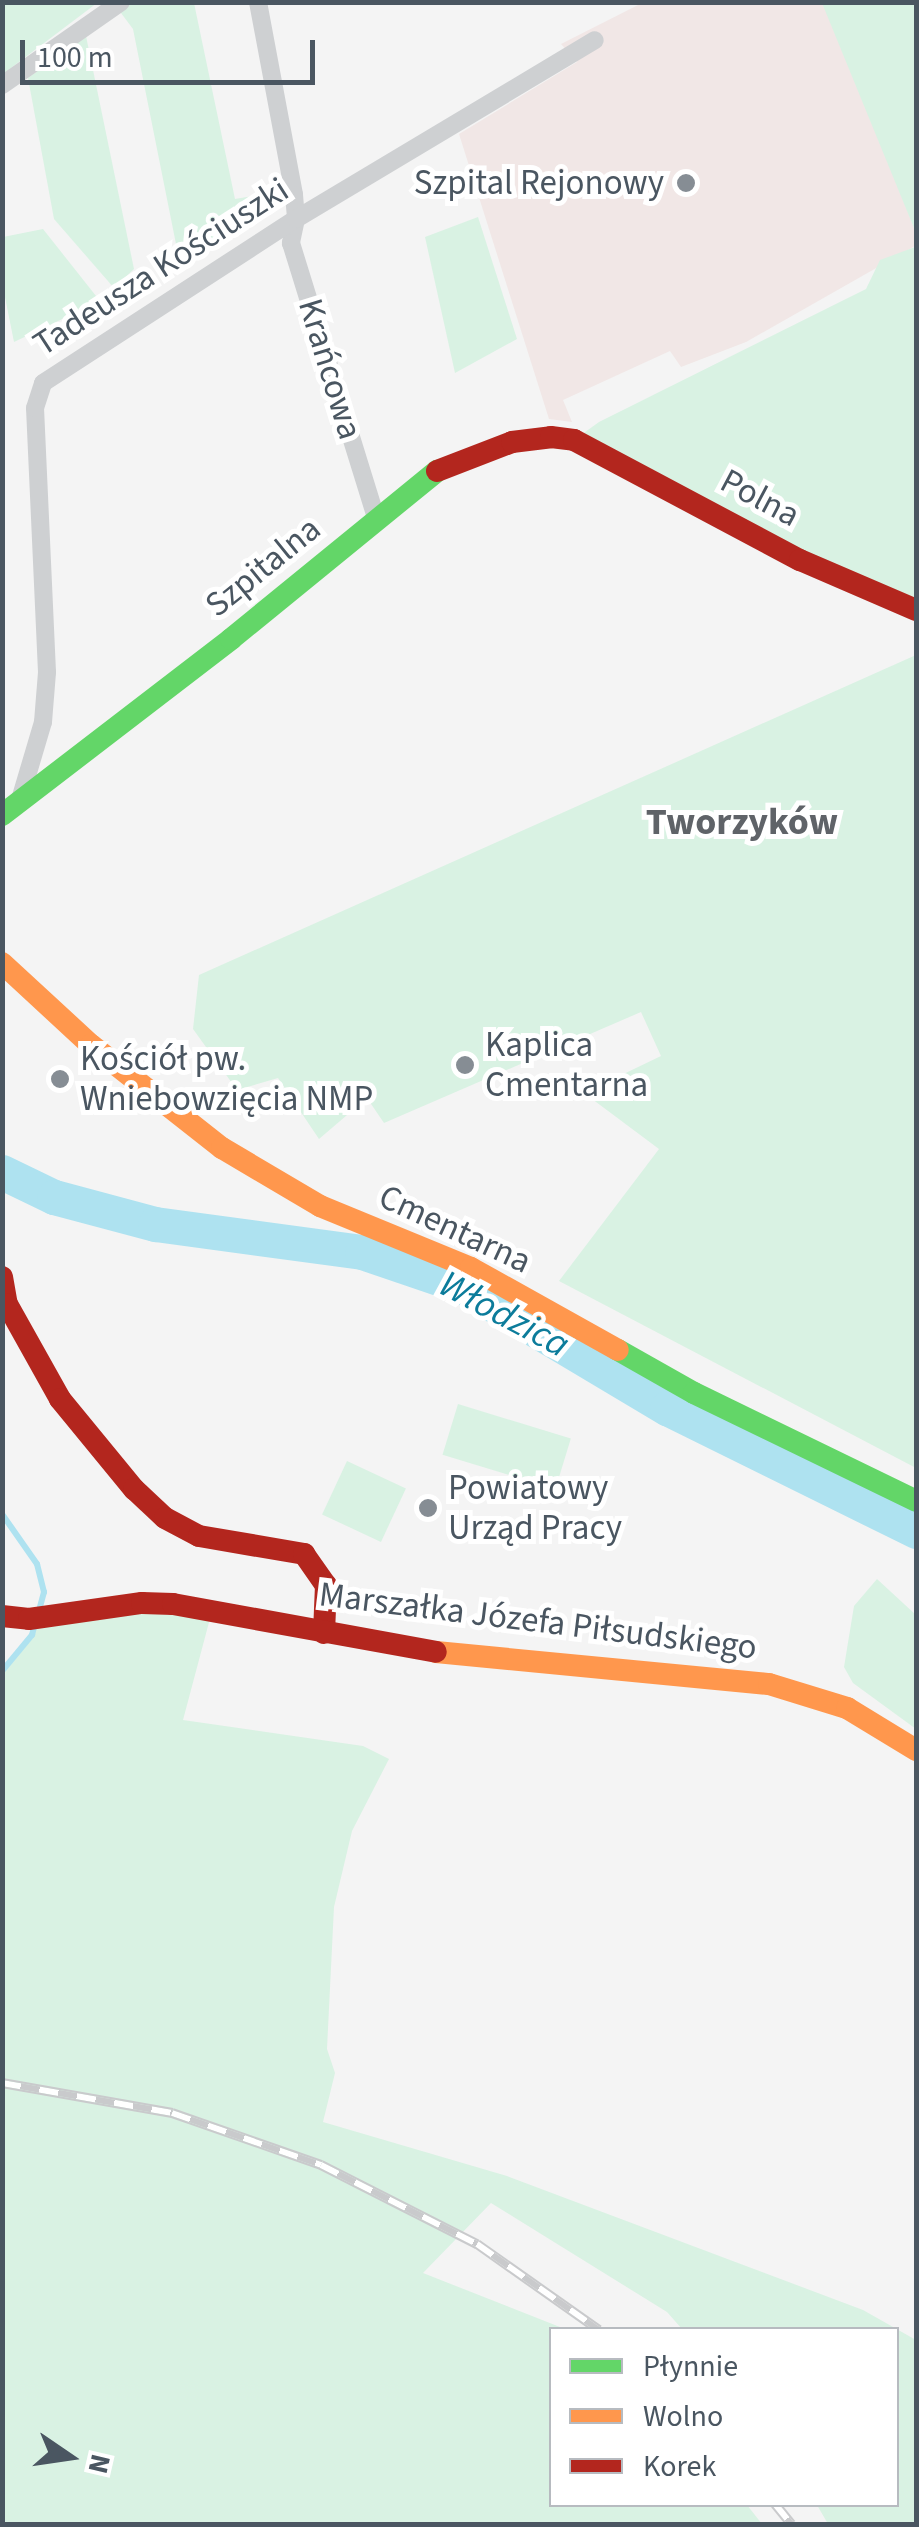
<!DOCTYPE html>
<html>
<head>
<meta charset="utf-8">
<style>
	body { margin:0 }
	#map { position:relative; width:919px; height:2527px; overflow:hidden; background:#f4f4f4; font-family:"Source Sans 3",sans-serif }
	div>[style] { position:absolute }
	.medical>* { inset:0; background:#f1e7e6 }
	.green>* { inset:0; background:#d9f2e3; transform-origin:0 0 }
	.stream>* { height:6px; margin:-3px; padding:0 3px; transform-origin:3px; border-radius:3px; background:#aee2f0 }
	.river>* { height:35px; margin:-17.5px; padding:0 17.5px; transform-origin:17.5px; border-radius:17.5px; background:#aee2f0 }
	.street>* { height:18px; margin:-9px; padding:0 9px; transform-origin:9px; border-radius:9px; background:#ced0d2 }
	.fast>* { height:22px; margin:-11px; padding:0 11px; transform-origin:11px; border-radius:11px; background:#63d668 }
	.slow>* { height:22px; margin:-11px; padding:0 11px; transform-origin:11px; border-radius:11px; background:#ff974d }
	.jam>* { height:22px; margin:-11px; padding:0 11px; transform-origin:11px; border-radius:11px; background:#b3261e }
	.rail>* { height:10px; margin-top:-5px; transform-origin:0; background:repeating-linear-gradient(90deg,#fff 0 19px,#c9cacc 0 38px); box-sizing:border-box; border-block:2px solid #c9cacc }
	.dots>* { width:28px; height:28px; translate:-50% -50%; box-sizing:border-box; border:5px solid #fff; border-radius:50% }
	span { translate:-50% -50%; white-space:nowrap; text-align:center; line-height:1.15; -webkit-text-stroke:10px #fff; paint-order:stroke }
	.poi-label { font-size:35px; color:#4a5661 }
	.right { translate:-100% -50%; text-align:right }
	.left { translate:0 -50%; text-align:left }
	.street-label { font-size:35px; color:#4a5661 }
	.neighbourhood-label { font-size:38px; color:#5f6368; font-weight:700 }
	.water-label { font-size:38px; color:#0c7c9b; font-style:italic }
	.frame { position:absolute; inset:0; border:5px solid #4a5661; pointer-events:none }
	.legend { position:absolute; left:549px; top:2327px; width:350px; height:180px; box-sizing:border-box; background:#fff; border:2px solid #b7bbc0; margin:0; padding:12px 18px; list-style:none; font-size:30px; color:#4a5661 }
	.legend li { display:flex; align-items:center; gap:20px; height:50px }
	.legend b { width:50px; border:2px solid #b7bbc0 }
	.north { position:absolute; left:20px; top:2407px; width:100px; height:100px; -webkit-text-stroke:8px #fff; paint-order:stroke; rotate:103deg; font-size:28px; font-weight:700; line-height:40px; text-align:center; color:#4a5661 }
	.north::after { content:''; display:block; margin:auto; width:35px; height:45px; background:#4a5661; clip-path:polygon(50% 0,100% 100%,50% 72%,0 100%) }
	.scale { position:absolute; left:20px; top:40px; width:295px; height:45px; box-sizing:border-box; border:5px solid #4a5661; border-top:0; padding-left:12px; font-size:30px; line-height:35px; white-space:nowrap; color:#4a5661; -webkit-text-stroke:8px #fff; paint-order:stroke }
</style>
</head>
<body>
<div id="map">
	<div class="medical">
		<i style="clip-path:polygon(642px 3px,827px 3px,916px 233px,915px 246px,746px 342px,681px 367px,670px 351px,563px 400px,572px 422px,549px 419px,459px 134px,577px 62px,561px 44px)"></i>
	</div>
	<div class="green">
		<i style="clip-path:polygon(3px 3px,97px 3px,3px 74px)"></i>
		<i style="clip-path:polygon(126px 3px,194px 3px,235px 199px,265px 194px,260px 205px,180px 264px,133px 29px,118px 9px)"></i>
		<i style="clip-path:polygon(822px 3px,916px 3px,916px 233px)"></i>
		<i style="clip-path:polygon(86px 36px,134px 269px,114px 288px,54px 219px,28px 78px)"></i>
		<i style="clip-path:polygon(478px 217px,517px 339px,455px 373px,425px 237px)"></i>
		<i style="clip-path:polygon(43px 229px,100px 301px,14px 342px,3px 287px,3px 237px)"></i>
		<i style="clip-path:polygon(916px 238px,916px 610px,574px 440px,599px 422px,866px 289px,880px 260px,915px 247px)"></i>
		<i style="clip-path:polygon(916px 655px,916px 1468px,559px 1281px,659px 1149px,584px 1093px,661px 1056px,641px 1012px,384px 1123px,367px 1098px,319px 1139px,278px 1078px,237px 1090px,193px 1029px,199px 975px)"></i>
		<i style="left:458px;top:1404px;width:118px;height:53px;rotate:17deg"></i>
		<i style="left:347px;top:1461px;width:65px;height:59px;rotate:25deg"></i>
		<i style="clip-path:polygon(877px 1579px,916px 1615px,916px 1729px,853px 1683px,844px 1667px,854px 1606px)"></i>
		<i style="clip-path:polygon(212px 1611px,183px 1720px,363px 1746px,389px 1759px,352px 1831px,334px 1907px,327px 2049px,335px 2073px,323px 2122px,507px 2176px,863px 2310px,916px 2340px,916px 2524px,828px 2524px,817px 2505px,896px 2504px,896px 2330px,682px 2329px,667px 2312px,491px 2203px,423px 2273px,565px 2329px,552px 2330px,552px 2504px,747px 2505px,762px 2524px,3px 2524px,2px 1668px,34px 1628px,78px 1612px)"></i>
	</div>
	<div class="stream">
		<i style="left:2px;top:1514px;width:61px;rotate:55deg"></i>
		<i style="left:37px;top:1564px;width:29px;rotate:76deg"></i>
		<i style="left:44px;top:1592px;width:20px;rotate:105deg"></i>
		<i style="left:2px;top:1671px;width:47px;rotate:-50.2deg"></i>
		<i style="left:32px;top:1635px;width:12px;rotate:-76deg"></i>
	</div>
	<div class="river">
		<i style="left:2px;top:1172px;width:58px;rotate:25.7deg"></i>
		<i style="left:54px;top:1197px;width:105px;rotate:15deg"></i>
		<i style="left:155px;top:1224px;width:209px;rotate:7.7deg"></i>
		<i style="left:362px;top:1252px;width:106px;rotate:18.8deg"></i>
		<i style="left:462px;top:1286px;width:239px;rotate:30.8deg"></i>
		<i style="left:667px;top:1408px;width:278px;rotate:26.3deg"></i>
	</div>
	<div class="street">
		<i style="left:258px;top:2px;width:196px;rotate:79.4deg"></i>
		<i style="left:294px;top:195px;width:24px;rotate:85deg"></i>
		<i style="left:296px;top:219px;width:25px;rotate:102deg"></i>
		<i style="left:291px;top:243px;width:288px;rotate:72.8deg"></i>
		<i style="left:2px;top:85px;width:145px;rotate:-34.9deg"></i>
		<i style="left:19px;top:803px;width:84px;rotate:-73.5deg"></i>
		<i style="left:43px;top:722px;width:50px;rotate:-85.4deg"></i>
		<i style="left:47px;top:672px;width:264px;rotate:-92.6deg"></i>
		<i style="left:35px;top:408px;width:26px;rotate:-72deg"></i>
		<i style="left:43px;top:383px;width:302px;rotate:-33deg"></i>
		<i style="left:296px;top:219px;width:348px;rotate:-30.9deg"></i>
	</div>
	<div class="fast">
		<i style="left:2px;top:815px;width:289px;rotate:-37.5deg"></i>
		<i style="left:231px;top:639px;width:266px;rotate:-39.2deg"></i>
		<i style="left:618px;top:1350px;width:87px;rotate:29.5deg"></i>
		<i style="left:694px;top:1393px;width:247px;rotate:25.9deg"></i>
	</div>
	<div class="slow">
		<i style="left:2px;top:963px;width:121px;rotate:42.7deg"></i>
		<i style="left:91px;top:1045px;width:167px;rotate:38.2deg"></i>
		<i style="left:222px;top:1148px;width:114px;rotate:30.6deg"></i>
		<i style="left:320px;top:1206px;width:163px;rotate:22.3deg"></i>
		<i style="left:471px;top:1268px;width:168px;rotate:29.2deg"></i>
		<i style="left:436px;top:1652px;width:335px;rotate:5.5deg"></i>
		<i style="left:769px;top:1684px;width:82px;rotate:17.1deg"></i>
		<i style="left:847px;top:1708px;width:81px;rotate:31.3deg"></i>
	</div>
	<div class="jam">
		<i style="left:437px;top:471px;width:80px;rotate:-21.1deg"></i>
		<i style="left:512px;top:442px;width:39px;rotate:-7deg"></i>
		<i style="left:551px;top:437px;width:23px;rotate:7deg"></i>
		<i style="left:574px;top:440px;width:256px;rotate:28deg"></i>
		<i style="left:800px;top:560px;width:126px;rotate:23.3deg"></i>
		<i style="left:2px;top:1277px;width:27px;rotate:80deg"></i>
		<i style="left:7px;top:1304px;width:109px;rotate:60.8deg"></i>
		<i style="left:60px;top:1399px;width:117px;rotate:50.6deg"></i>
		<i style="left:134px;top:1489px;width:42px;rotate:43.1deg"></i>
		<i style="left:165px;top:1518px;width:38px;rotate:28deg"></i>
		<i style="left:199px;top:1536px;width:107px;rotate:9.7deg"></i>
		<i style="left:304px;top:1554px;width:38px;rotate:55deg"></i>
		<i style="left:326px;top:1585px;width:48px;rotate:92.4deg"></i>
		<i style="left:2px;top:1616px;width:27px;rotate:6deg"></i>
		<i style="left:29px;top:1619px;width:114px;rotate:-8.1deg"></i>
		<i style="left:142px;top:1603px;width:31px;rotate:2deg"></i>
		<i style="left:173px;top:1604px;width:267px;rotate:10.3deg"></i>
	</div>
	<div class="rail">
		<i style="left:2px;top:2083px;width:173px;rotate:10deg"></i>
		<i style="left:172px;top:2113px;width:158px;rotate:19.2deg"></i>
		<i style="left:321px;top:2165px;width:175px;rotate:26.9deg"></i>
		<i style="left:477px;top:2244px;width:149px;rotate:35.2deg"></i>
		<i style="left:775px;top:2504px;width:26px;rotate:51deg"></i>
	</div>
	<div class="dots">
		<i style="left:686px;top:183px;background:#868d94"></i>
		<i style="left:465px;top:1065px;background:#868d94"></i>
		<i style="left:60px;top:1079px;background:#868d94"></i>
		<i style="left:428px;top:1508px;background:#868d94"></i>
	</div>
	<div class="poi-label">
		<span class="right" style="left:664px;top:183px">Szpital Rejonowy</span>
		<span class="left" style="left:485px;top:1065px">Kaplica<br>Cmentarna</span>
		<span class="left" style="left:80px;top:1079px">Kościół pw.<br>Wniebowzięcia NMP</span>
		<span class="left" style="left:448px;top:1508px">Powiatowy<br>Urząd Pracy</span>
	</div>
	<div class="street-label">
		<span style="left:161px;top:267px;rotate:-33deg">Tadeusza Kościuszki</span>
		<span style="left:330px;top:369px;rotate:73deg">Krańcowa</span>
		<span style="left:760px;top:498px;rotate:28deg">Polna</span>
		<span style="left:263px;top:567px;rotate:-39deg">Szpitalna</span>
		<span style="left:455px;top:1229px;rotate:25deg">Cmentarna</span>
		<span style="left:538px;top:1621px;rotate:7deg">Marszałka Józefa Piłsudskiego</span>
	</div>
	<div class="neighbourhood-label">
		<span style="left:742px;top:823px">Tworzyków</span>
	</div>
	<div class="water-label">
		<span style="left:504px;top:1315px;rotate:28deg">Włodzica</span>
	</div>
	<div class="frame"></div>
	<ul class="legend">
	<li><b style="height:12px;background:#63d668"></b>Płynnie</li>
	<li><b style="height:12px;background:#ff974d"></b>Wolno</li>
	<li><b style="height:12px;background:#b3261e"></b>Korek</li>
	</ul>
	<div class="north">N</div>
	<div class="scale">100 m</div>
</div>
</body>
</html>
